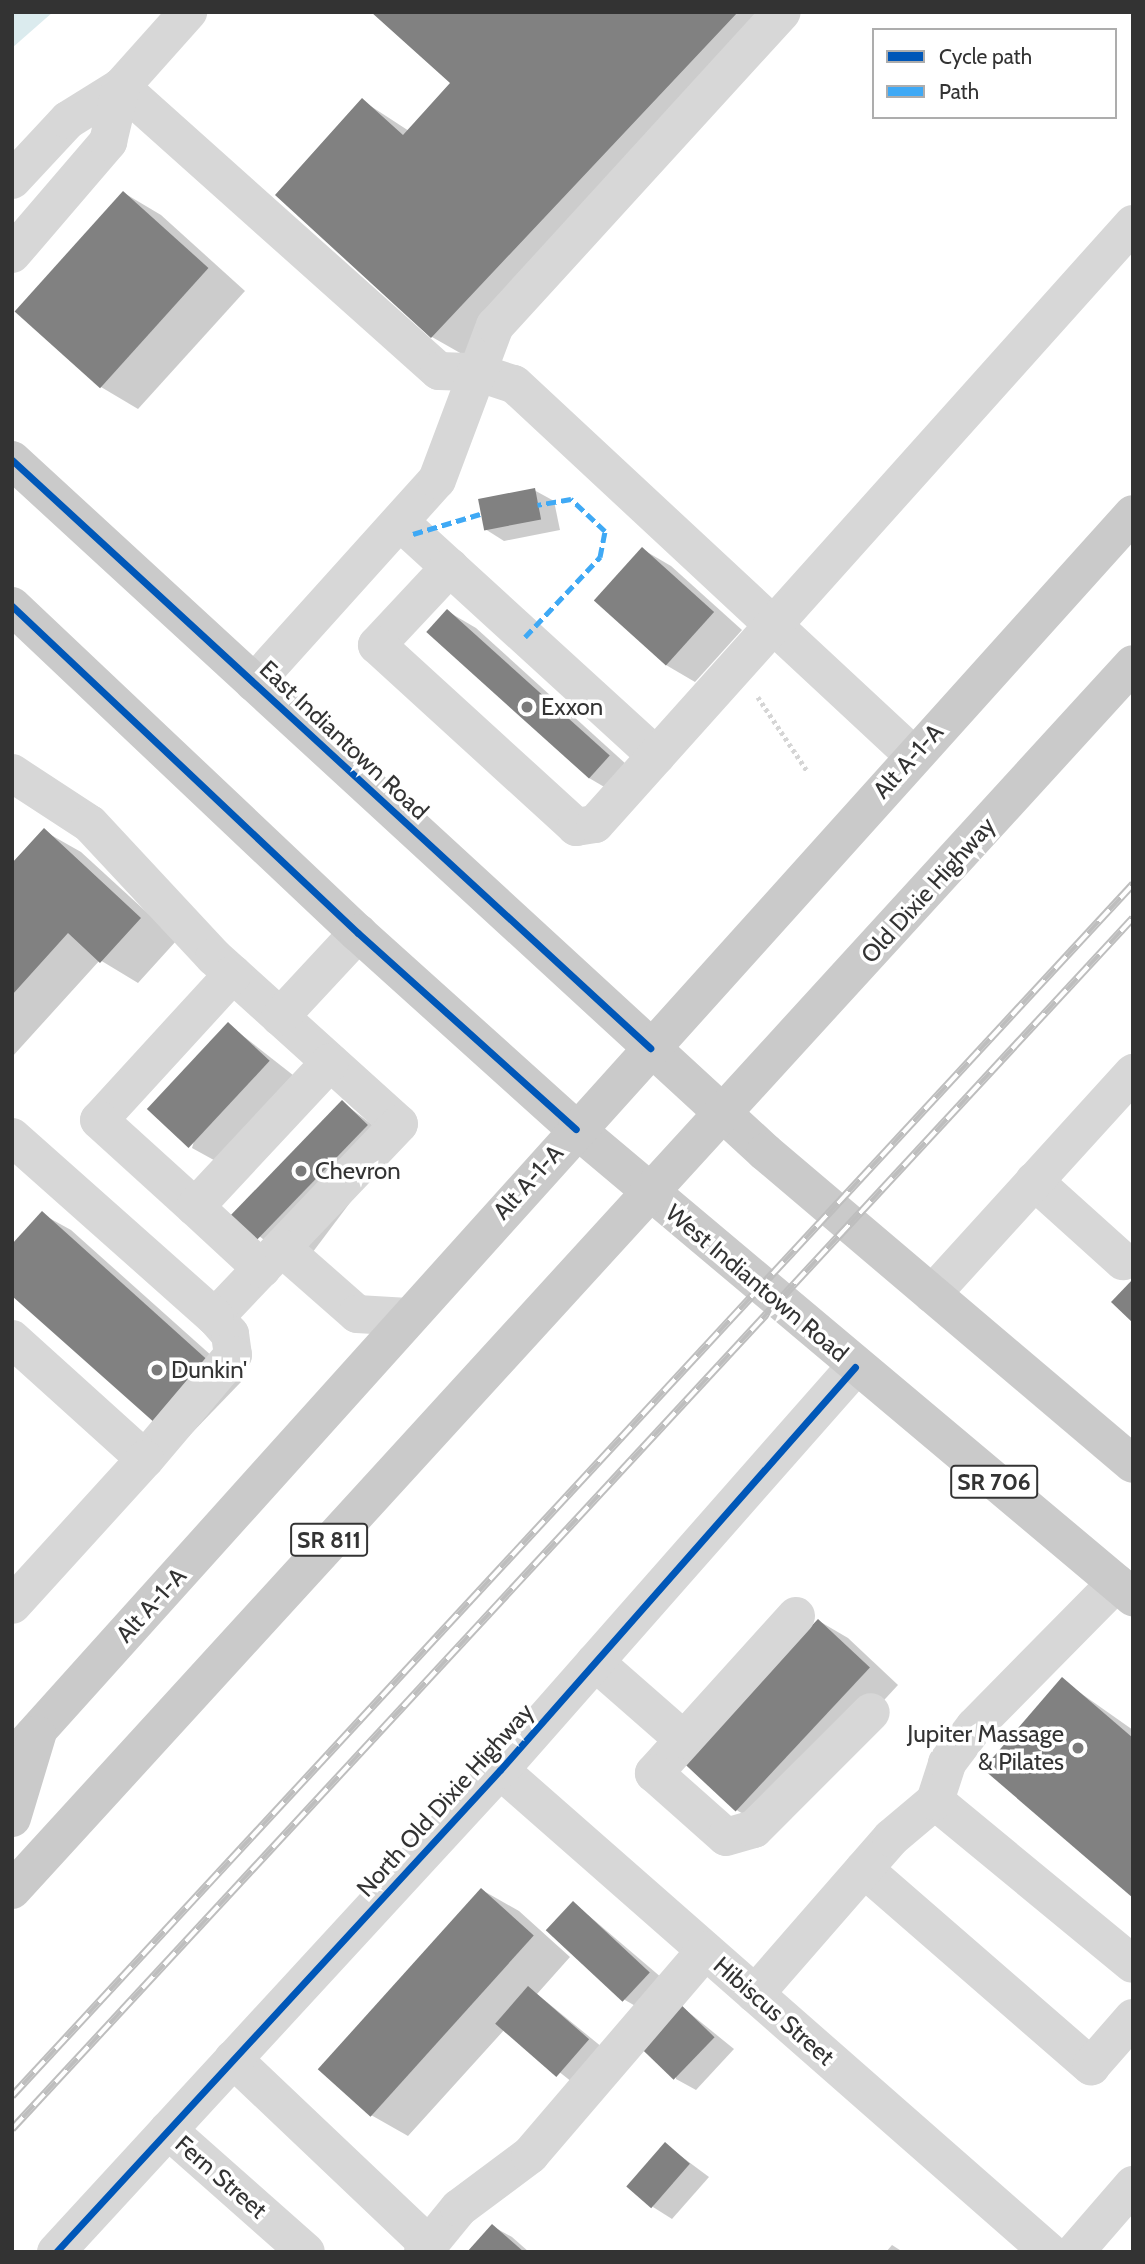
<!DOCTYPE html>
<html>
<head>
<meta charset="utf-8">
<style>
	body { margin:0 }
	#map { position:relative; width:1145px; height:2264px; overflow:hidden; background:#fff; font-family:Cabin,sans-serif }
	div>[style] { position:absolute }
	.water>* { inset:0; background:#dbebee }
	.shadow>* { inset:0; background:#0003; transform-origin:0 0 }
	.building>* { inset:0; background:#818181; transform-origin:0 0 }
	.path>* { height:4.5px; margin-top:-2.25px; transform-origin:0; background:repeating-linear-gradient(90deg,#d5d5d5 0 3.5px,transparent 0 7px) }
	.minor>* { height:38px; margin:-19px; padding:0 19px; transform-origin:19px; border-radius:19px; background:#d7d7d7 }
	.major>* { height:38px; margin:-19px; padding:0 19px; transform-origin:19px; border-radius:19px; background:#cacaca }
	.rail>* { height:8px; margin-top:-4px; transform-origin:0; background:repeating-linear-gradient(90deg,#fff 0 16px,#bebebe 0 32px); box-sizing:border-box; border-block:2px solid #bebebe }
	.quiet>* { height:5px; margin-top:-2.5px; transform-origin:0; background:repeating-linear-gradient(90deg,#3fa9f5 0 10px,transparent 0 15px) }
	.cycleway>* { height:7px; margin:-3.5px; padding:0 3.5px; transform-origin:3.5px; border-radius:3.5px; background:#0057b8 }
	.dots>* { width:19px; height:19px; translate:-50% -50%; box-sizing:border-box; border:4px solid #fff; border-radius:50% }
	span { translate:-50% -50%; white-space:nowrap; text-align:center; line-height:1.15; -webkit-text-stroke:7px #fff; paint-order:stroke }
	.shield-label span { padding:2px 5px; background:#fff; border:2px solid; border-radius:5px; -webkit-text-stroke-width:0 }
	.shield-label { font-size:23px; color:#333; font-weight:700 }
	.poi-label { font-size:24px; color:#333 }
	.left { translate:0 -50%; text-align:left }
	.right { translate:-100% -50%; text-align:right }
	.street-label { font-size:24px; color:#333 }
	.frame { position:absolute; inset:0; border:14px solid #333; pointer-events:none }
	.legend { position:absolute; left:872px; top:28px; width:245px; height:91px; box-sizing:border-box; background:#fff; border:2px solid #adadad; margin:0; padding:9px 12px; list-style:none; font-size:21px; color:#333 }
	.legend li { display:flex; align-items:center; gap:14px; height:35px }
	.legend b { width:35px; border:2px solid #adadad }
</style>
</head>
<body>
<div id="map">
	<div class="water">
		<i style="clip-path:polygon(12px 12px,53px 12px,12px 48px)"></i>
	</div>
	<div class="shadow">
		<i style="clip-path:polygon(374px 12px,795px 12px,469px 358px,432px 337px,363px 101px,409px 131px,453px 83px)"></i>
		<i style="clip-path:polygon(124px 193px,161px 215px,245px 291px,138px 409px,101px 387px)"></i>
		<i style="clip-path:polygon(534px 490px,554px 501px,560px 530px,504px 541px,485px 529px)"></i>
		<i style="clip-path:polygon(642px 549px,671px 566px,742px 630px,695px 682px,666px 665px,596px 600px)"></i>
		<i style="clip-path:polygon(447px 611px,476px 628px,637px 774px,618px 795px,589px 778px)"></i>
		<i style="clip-path:polygon(44px 831px,81px 852px,177px 940px,138px 983px,100px 960px,12px 1057px,12px 866px)"></i>
		<i style="clip-path:polygon(228px 1024px,298px 1079px,221px 1164px,192px 1148px)"></i>
		<i style="left:342px;top:1102px;width:67px;height:157px;rotate:37deg"></i>
		<i style="clip-path:polygon(42px 1214px,71px 1230px,241px 1382px,186px 1439px)"></i>
		<i style="clip-path:polygon(819px 1621px,848px 1638px,898px 1685px,767px 1827px,738px 1811px,688px 1763px)"></i>
		<i style="clip-path:polygon(1062px 1680px,1133px 1730px,1133px 1895px)"></i>
		<i style="clip-path:polygon(482px 1890px,519px 1911px,570px 1957px,537px 1994px,608px 2052px,577px 2086px,505px 2029px,408px 2136px,371px 2115px,320px 2069px)"></i>
		<i style="clip-path:polygon(574px 1903px,669px 1984px,644px 2011px,625px 2000px)"></i>
		<i style="clip-path:polygon(676px 2002px,734px 2049px,696px 2090px,676px 2079px)"></i>
		<i style="clip-path:polygon(666px 2145px,709px 2177px,672px 2219px,653px 2207px)"></i>
		<i style="clip-path:polygon(492px 2226px,512px 2237px,529px 2252px,470px 2252px)"></i>
		<i style="clip-path:polygon(892px 2245px,903px 2252px,886px 2252px)"></i>
	</div>
	<div class="building">
		<i style="clip-path:polygon(371px 12px,738px 12px,431px 338px,275px 195px,362px 98px,403px 135px,450px 83px)"></i>
		<i style="left:123px;top:191px;width:115px;height:162px;rotate:42deg"></i>
		<i style="left:535px;top:488px;width:32px;height:58px;rotate:79deg"></i>
		<i style="left:642px;top:547px;width:97px;height:72px;rotate:42deg"></i>
		<i style="left:447px;top:609px;width:219px;height:31px;rotate:42deg"></i>
		<i style="clip-path:polygon(44px 828px,141px 918px,100px 963px,68px 933px,12px 995px,12px 863px)"></i>
		<i style="left:228px;top:1022px;width:57px;height:119px;rotate:43deg"></i>
		<i style="left:342px;top:1100px;width:36px;height:161px;rotate:44deg"></i>
		<i style="clip-path:polygon(42px 1211px,213px 1365px,156px 1424px,12px 1296px,12px 1244px)"></i>
		<i style="clip-path:polygon(1133px 1279px,1133px 1323px,1111px 1302px)"></i>
		<i style="left:818px;top:1619px;width:71px;height:197px;rotate:43deg"></i>
		<i style="clip-path:polygon(1062px 1677px,1133px 1738px,1133px 1898px,983px 1769px)"></i>
		<i style="left:481px;top:1888px;width:71px;height:244px;rotate:42deg"></i>
		<i style="left:573px;top:1901px;width:105px;height:40px;rotate:43deg"></i>
		<i style="left:528px;top:1986px;width:81px;height:50px;rotate:41deg"></i>
		<i style="left:675px;top:1999px;width:55px;height:59px;rotate:44deg"></i>
		<i style="left:665px;top:2142px;width:33px;height:59px;rotate:41deg"></i>
		<i style="clip-path:polygon(492px 2224px,524px 2252px,467px 2252px)"></i>
	</div>
	<div class="path">
		<i style="left:758px;top:697px;width:90px;rotate:56.3deg"></i>
	</div>
	<div class="minor">
		<i style="left:121px;top:87px;width:426px;rotate:41.8deg"></i>
		<i style="left:439px;top:371px;width:37px;rotate:2deg"></i>
		<i style="left:476px;top:372px;width:40px;rotate:18deg"></i>
		<i style="left:514px;top:384px;width:545px;rotate:42.92deg"></i>
		<i style="left:12px;top:180px;width:82px;rotate:-47deg"></i>
		<i style="left:68px;top:120px;width:62px;rotate:-31.9deg"></i>
		<i style="left:121px;top:87px;width:101px;rotate:-48.2deg"></i>
		<i style="left:12px;top:254px;width:148px;rotate:-49.4deg"></i>
		<i style="left:108px;top:142px;width:57px;rotate:-76.7deg"></i>
		<i style="left:400px;top:522px;width:347px;rotate:42.4deg"></i>
		<i style="left:450px;top:567px;width:107px;rotate:133.1deg"></i>
		<i style="left:377px;top:645px;width:270px;rotate:42.4deg"></i>
		<i style="left:576px;top:827px;width:19px;rotate:-9deg"></i>
		<i style="left:595px;top:824px;width:806px;rotate:-48.12deg"></i>
		<i style="left:254px;top:683px;width:273px;rotate:-48deg"></i>
		<i style="left:437px;top:480px;width:165px;rotate:-69.4deg"></i>
		<i style="left:495px;top:326px;width:425px;rotate:-47.6deg"></i>
		<i style="left:12px;top:773px;width:93px;rotate:33.2deg"></i>
		<i style="left:90px;top:824px;width:182px;rotate:47deg"></i>
		<i style="left:214px;top:957px;width:249px;rotate:42.1deg"></i>
		<i style="left:399px;top:1124px;width:267px;rotate:133.6deg"></i>
		<i style="left:215px;top:1317px;width:23px;rotate:49deg"></i>
		<i style="left:230px;top:1334px;width:21px;rotate:82deg"></i>
		<i style="left:233px;top:1355px;width:136px;rotate:130.2deg"></i>
		<i style="left:233px;top:974px;width:198px;rotate:132.5deg"></i>
		<i style="left:99px;top:1120px;width:130px;rotate:42.2deg"></i>
		<i style="left:195px;top:1207px;width:198px;rotate:-47deg"></i>
		<i style="left:280px;top:1017px;width:115px;rotate:-47.1deg"></i>
		<i style="left:12px;top:1137px;width:271px;rotate:41.6deg"></i>
		<i style="left:1034px;top:1181px;width:120px;rotate:42deg"></i>
		<i style="left:195px;top:1207px;width:91px;rotate:42.8deg"></i>
		<i style="left:282px;top:1248px;width:100px;rotate:41.3deg"></i>
		<i style="left:357px;top:1314px;width:51px;rotate:3.4deg"></i>
		<i style="left:932px;top:1294px;width:299px;rotate:-47.7deg"></i>
		<i style="left:12px;top:1339px;width:179px;rotate:42.1deg"></i>
		<i style="left:145px;top:1459px;width:197px;rotate:132.3deg"></i>
		<i style="left:796px;top:1616px;width:212px;rotate:132.1deg"></i>
		<i style="left:654px;top:1773px;width:96px;rotate:41.6deg"></i>
		<i style="left:726px;top:1837px;width:29px;rotate:-16deg"></i>
		<i style="left:754px;top:1829px;width:165px;rotate:-45deg"></i>
		<i style="left:595px;top:1662px;width:118px;rotate:41.2deg"></i>
		<i style="left:500px;top:1770px;width:731px;rotate:41.28deg"></i>
		<i style="left:935px;top:1801px;width:256px;rotate:39.5deg"></i>
		<i style="left:864px;top:1869px;width:301px;rotate:41deg"></i>
		<i style="left:1091px;top:2066px;width:64px;rotate:-48.8deg"></i>
		<i style="left:755px;top:1994px;width:207px;rotate:-48.9deg"></i>
		<i style="left:891px;top:1838px;width:57px;rotate:-40.1deg"></i>
		<i style="left:935px;top:1801px;width:40px;rotate:-72deg"></i>
		<i style="left:947px;top:1763px;width:46px;rotate:-52.9deg"></i>
		<i style="left:975px;top:1726px;width:201px;rotate:-45.4deg"></i>
		<i style="left:233px;top:2059px;width:270px;rotate:43.5deg"></i>
		<i style="left:168px;top:2130px;width:184px;rotate:41.5deg"></i>
		<i style="left:56px;top:2252px;width:655px;rotate:-47.35deg"></i>
		<i style="left:500px;top:1770px;width:537px;rotate:-48.62deg"></i>
		<i style="left:423px;top:2252px;width:57px;rotate:-50.7deg"></i>
		<i style="left:459px;top:2208px;width:89px;rotate:-36.7deg"></i>
		<i style="left:530px;top:2155px;width:269px;rotate:-49.4deg"></i>
		<i style="left:1075px;top:2252px;width:89px;rotate:-49.1deg"></i>
	</div>
	<div class="major">
		<i style="left:12px;top:460px;width:1023px;rotate:42.58deg"></i>
		<i style="left:765px;top:1152px;width:482px;rotate:40.3deg"></i>
		<i style="left:12px;top:606px;width:476px;rotate:43.4deg"></i>
		<i style="left:358px;top:933px;width:293px;rotate:42deg"></i>
		<i style="left:576px;top:1129px;width:728px;rotate:40.04deg"></i>
		<i style="left:12px;top:1759px;width:1675px;rotate:-48deg"></i>
		<i style="left:12px;top:1818px;width:87px;rotate:-73.2deg"></i>
		<i style="left:12px;top:1890px;width:1661px;rotate:-47.56deg"></i>
	</div>
	<div class="rail">
		<i style="left:12px;top:2096px;width:1651px;rotate:-47.23deg"></i>
		<i style="left:12px;top:2129px;width:1650px;rotate:-47.21deg"></i>
	</div>
	<div class="quiet">
		<i style="left:413px;top:534px;width:70px;rotate:-16.6deg"></i>
		<i style="left:525px;top:637px;width:110px;rotate:-46.8deg"></i>
		<i style="left:600px;top:557px;width:26px;rotate:-79deg"></i>
		<i style="left:605px;top:531px;width:47px;rotate:-136.7deg"></i>
		<i style="left:571px;top:499px;width:34px;rotate:170deg"></i>
	</div>
	<div class="cycleway">
		<i style="left:12px;top:460px;width:868px;rotate:42.66deg"></i>
		<i style="left:12px;top:606px;width:476px;rotate:43.4deg"></i>
		<i style="left:358px;top:933px;width:293px;rotate:42deg"></i>
		<i style="left:56px;top:2252px;width:655px;rotate:-47.35deg"></i>
		<i style="left:500px;top:1770px;width:537px;rotate:-48.62deg"></i>
	</div>
	<div class="dots">
		<i style="left:527px;top:707px;background:#7a7a7a"></i>
		<i style="left:301px;top:1171px;background:#7a7a7a"></i>
		<i style="left:157px;top:1370px;background:#7a7a7a"></i>
		<i style="left:1078px;top:1748px;background:#7a7a7a"></i>
	</div>
	<div class="shield-label">
		<span style="left:994px;top:1482px">SR 706</span>
		<span style="left:329px;top:1540px">SR 811</span>
	</div>
	<div class="poi-label">
		<span class="left" style="left:541px;top:707px">Exxon</span>
		<span class="left" style="left:315px;top:1171px">Chevron</span>
		<span class="left" style="left:171px;top:1370px">Dunkin'</span>
		<span class="right" style="left:1064px;top:1748px">Jupiter Massage<br>&amp; Pilates</span>
	</div>
	<div class="street-label">
		<span style="left:344px;top:740px;rotate:43deg">East Indiantown Road</span>
		<span style="left:908px;top:761px;rotate:-48deg">Alt A-1-A</span>
		<span style="left:928px;top:890px;rotate:-48deg">Old Dixie Highway</span>
		<span style="left:528px;top:1182px;rotate:-48deg">Alt A-1-A</span>
		<span style="left:757px;top:1283px;rotate:40deg">West Indiantown Road</span>
		<span style="left:151px;top:1605px;rotate:-48deg">Alt A-1-A</span>
		<span style="left:445px;top:1800px;rotate:-48deg">North Old Dixie Highway</span>
		<span style="left:774px;top:2011px;rotate:41deg">Hibiscus Street</span>
		<span style="left:221px;top:2177px;rotate:41deg">Fern Street</span>
	</div>
	<div class="frame"></div>
	<ul class="legend">
	<li><b style="height:9px;background:#0057b8"></b>Cycle path</li>
	<li><b style="height:9px;background:#3fa9f5"></b>Path</li>
	</ul>
</div>
</body>
</html>
